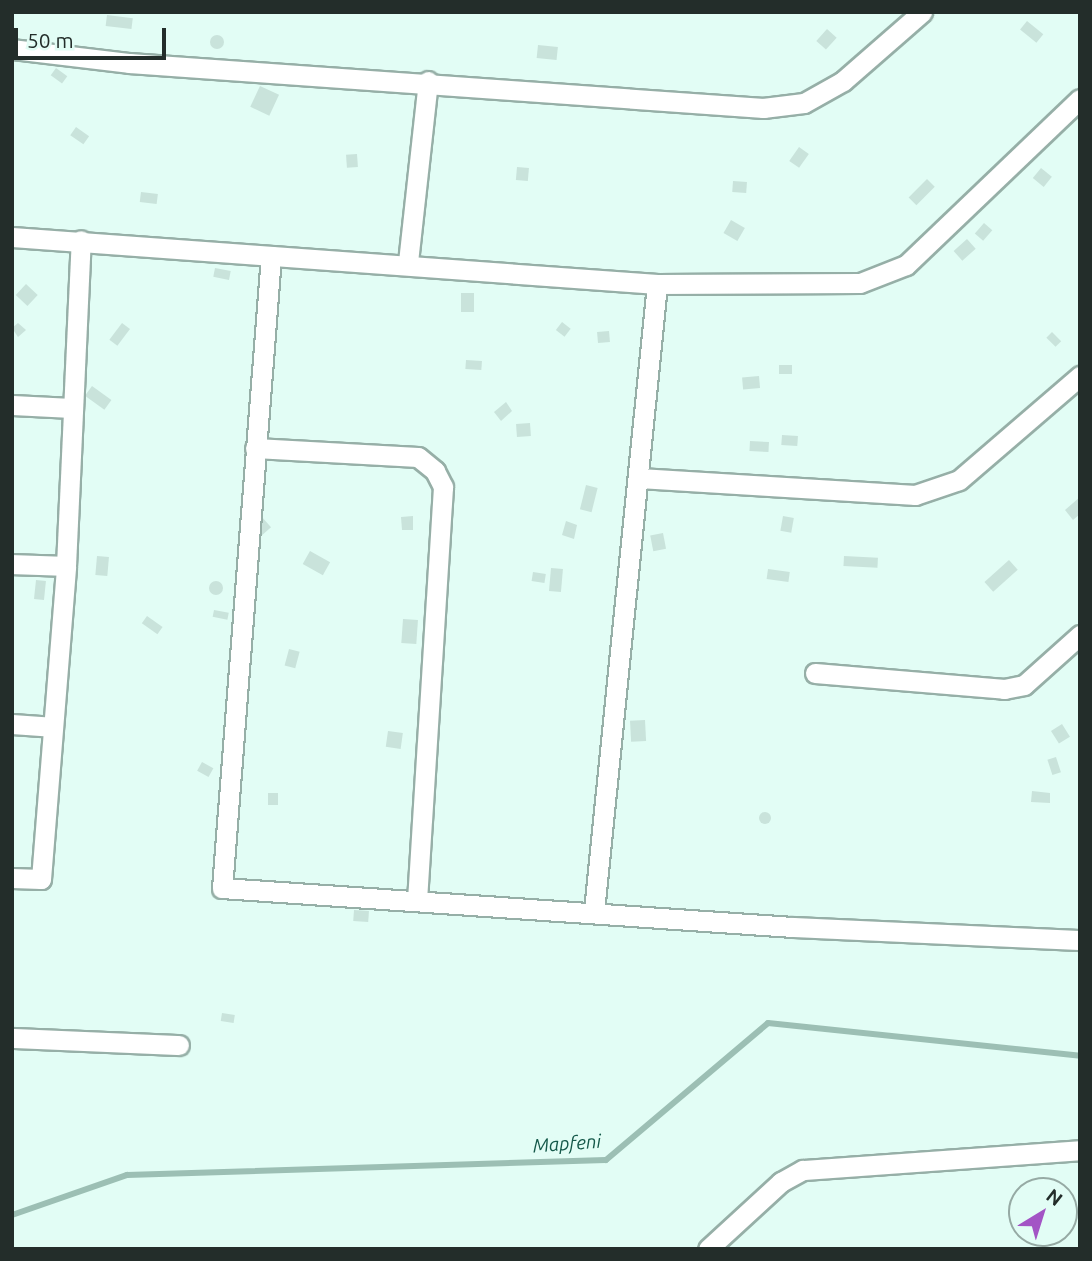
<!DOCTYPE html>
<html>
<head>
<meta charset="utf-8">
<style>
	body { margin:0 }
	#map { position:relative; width:1092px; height:1261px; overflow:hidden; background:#e2fdf5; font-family:Ubuntu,sans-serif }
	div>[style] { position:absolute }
	.stream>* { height:6px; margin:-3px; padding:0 3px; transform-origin:3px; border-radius:3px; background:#9cbfb4 }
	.building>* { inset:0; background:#c9e3db; transform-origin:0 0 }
	.round { border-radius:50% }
	.roads { filter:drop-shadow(2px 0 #96afa7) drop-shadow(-2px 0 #96afa7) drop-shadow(0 2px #96afa7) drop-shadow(0 -2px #96afa7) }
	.minor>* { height:19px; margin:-9.5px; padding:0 9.5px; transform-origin:9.5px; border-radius:9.5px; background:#fff }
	span { translate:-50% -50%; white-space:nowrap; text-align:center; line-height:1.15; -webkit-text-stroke:7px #e2fdf5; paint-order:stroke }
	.water-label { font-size:19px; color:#15594a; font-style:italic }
	.frame { position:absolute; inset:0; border:14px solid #232d2a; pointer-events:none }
	.north { position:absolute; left:1008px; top:1177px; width:70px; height:70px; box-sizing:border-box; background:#e2fdf5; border:2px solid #96aaa4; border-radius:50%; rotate:38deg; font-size:19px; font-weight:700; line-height:28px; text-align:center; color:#232d2a }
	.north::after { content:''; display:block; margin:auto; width:24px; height:32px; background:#a354c5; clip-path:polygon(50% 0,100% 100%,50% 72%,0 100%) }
	.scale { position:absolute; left:14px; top:28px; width:152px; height:32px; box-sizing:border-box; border:4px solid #232d2a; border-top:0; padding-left:9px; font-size:21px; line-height:24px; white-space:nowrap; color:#232d2a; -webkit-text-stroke:5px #e2fdf5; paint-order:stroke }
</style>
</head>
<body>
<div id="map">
	<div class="stream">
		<i style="left:12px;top:1215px;width:122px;rotate:-19.2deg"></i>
		<i style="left:127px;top:1175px;width:479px;rotate:-1.8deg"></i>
		<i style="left:606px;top:1160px;width:212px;rotate:-40.2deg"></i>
		<i style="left:768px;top:1023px;width:314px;rotate:6deg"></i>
	</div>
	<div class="building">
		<i style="left:107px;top:15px;width:26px;height:11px;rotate:7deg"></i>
		<i style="left:1027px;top:21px;width:21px;height:11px;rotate:39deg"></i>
		<i style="left:827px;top:29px;width:13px;height:16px;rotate:42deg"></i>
		<i class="round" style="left:210px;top:35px;width:14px;height:14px"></i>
		<i style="left:538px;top:45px;width:20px;height:13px;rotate:6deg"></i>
		<i style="left:56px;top:68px;width:14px;height:9px;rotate:36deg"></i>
		<i style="left:260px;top:86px;width:21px;height:23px;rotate:25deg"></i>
		<i style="left:76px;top:127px;width:16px;height:10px;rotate:35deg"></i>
		<i style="left:799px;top:147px;width:12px;height:17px;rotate:35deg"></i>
		<i style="left:357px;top:154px;width:13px;height:11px;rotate:86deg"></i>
		<i style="left:517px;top:167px;width:12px;height:13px;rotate:5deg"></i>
		<i style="left:1041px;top:168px;width:14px;height:13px;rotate:39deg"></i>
		<i style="left:927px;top:179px;width:11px;height:26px;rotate:45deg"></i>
		<i style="left:733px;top:181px;width:14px;height:11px;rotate:4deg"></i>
		<i style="left:141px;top:192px;width:17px;height:10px;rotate:7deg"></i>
		<i style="left:731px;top:220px;width:16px;height:15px;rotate:30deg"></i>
		<i style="left:984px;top:223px;width:11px;height:14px;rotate:41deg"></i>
		<i style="left:967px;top:239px;width:13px;height:18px;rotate:48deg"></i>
		<i style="left:215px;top:268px;width:16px;height:9px;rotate:11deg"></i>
		<i style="left:26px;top:284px;width:16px;height:15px;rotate:43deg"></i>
		<i style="left:461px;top:293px;width:13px;height:19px"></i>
		<i style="left:562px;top:322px;width:11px;height:10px;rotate:38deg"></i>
		<i style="clip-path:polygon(18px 323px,26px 330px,18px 337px,12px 328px)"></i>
		<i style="left:122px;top:323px;width:10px;height:21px;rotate:37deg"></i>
		<i style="left:609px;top:331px;width:11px;height:12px;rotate:85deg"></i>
		<i style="left:1052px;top:332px;width:13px;height:8px;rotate:45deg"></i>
		<i style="left:466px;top:360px;width:16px;height:9px;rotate:4deg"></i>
		<i style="left:779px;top:365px;width:13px;height:9px"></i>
		<i style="left:759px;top:376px;width:12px;height:17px;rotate:85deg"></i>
		<i style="left:92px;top:386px;width:24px;height:12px;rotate:36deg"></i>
		<i style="clip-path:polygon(506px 402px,512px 411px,501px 421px,494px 412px)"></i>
		<i style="left:530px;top:423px;width:13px;height:14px;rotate:86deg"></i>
		<i style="left:782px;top:435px;width:16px;height:10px;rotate:4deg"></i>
		<i style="left:750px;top:441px;width:19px;height:10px;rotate:3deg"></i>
		<i style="left:586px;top:485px;width:12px;height:25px;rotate:14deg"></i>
		<i style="clip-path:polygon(1080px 497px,1080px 514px,1073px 520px,1065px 510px)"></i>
		<i style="left:261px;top:516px;width:15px;height:13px;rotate:48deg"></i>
		<i style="clip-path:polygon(413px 516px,413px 530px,402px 530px,401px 517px)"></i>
		<i style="left:783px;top:516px;width:11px;height:15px;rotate:10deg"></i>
		<i style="clip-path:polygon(566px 521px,577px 525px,574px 539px,562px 535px)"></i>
		<i style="left:663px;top:533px;width:16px;height:13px;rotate:79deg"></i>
		<i style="left:310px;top:551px;width:23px;height:15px;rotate:29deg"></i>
		<i style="left:97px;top:556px;width:12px;height:19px;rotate:5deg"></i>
		<i style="left:844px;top:556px;width:34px;height:10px;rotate:3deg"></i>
		<i style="left:1009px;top:560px;width:13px;height:33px;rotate:48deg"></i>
		<i style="left:551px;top:568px;width:12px;height:23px;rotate:5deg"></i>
		<i style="left:768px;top:569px;width:22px;height:10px;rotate:8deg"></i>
		<i style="left:533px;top:572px;width:13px;height:9px;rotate:9deg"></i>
		<i style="left:36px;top:580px;width:10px;height:19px;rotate:6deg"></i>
		<i class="round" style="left:209px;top:581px;width:14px;height:14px"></i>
		<i style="left:214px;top:610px;width:15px;height:7px;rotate:11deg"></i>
		<i style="left:147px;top:616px;width:19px;height:9px;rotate:35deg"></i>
		<i style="left:403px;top:619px;width:15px;height:24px;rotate:4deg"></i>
		<i style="left:289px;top:649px;width:11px;height:17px;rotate:15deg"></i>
		<i style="left:645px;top:720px;width:21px;height:15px;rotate:87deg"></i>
		<i style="left:1062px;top:724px;width:15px;height:13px;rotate:58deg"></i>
		<i style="left:388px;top:731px;width:15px;height:16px;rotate:8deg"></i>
		<i style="left:1056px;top:757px;width:16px;height:9px;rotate:72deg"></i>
		<i style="left:202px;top:762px;width:13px;height:10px;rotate:29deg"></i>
		<i style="clip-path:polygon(1032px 791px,1050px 793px,1050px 803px,1031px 802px)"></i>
		<i style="left:268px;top:793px;width:10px;height:12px"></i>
		<i class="round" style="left:759px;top:812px;width:12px;height:12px"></i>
		<i style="left:354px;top:910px;width:15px;height:11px;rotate:4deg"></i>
		<i style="left:222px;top:1013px;width:13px;height:8px;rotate:9deg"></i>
	</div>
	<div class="roads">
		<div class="minor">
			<i style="left:12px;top:49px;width:118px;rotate:6.8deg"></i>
			<i style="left:129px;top:63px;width:636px;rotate:4.06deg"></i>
			<i style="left:763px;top:108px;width:41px;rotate:-7deg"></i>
			<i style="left:804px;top:103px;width:45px;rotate:-29.4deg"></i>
			<i style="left:843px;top:81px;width:105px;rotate:-41.1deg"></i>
			<i style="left:12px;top:237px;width:647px;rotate:4.17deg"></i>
			<i style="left:657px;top:284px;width:203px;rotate:-0.3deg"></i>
			<i style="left:860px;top:283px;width:49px;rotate:-21.4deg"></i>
			<i style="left:906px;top:265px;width:240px;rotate:-43.7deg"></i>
			<i style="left:271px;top:256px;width:634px;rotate:94.43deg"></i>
			<i style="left:222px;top:888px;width:571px;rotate:3.91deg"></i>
			<i style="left:792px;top:927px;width:288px;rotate:2.6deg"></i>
			<i style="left:408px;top:262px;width:182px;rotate:-83.7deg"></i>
			<i style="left:12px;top:405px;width:60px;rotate:2.9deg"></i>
			<i style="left:255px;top:448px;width:163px;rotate:3.2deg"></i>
			<i style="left:418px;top:457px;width:22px;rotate:39deg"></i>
			<i style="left:435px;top:471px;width:18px;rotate:63deg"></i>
			<i style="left:443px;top:487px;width:413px;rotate:93.6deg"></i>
			<i style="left:639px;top:478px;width:277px;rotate:3.5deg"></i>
			<i style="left:915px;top:495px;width:46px;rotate:-18.8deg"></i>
			<i style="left:959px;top:480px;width:160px;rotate:-40.7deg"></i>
			<i style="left:12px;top:564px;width:54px;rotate:2.1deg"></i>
			<i style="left:815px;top:673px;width:190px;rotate:4.8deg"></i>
			<i style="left:1004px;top:689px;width:20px;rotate:-11deg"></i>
			<i style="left:1024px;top:685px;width:75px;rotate:-41.8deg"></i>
			<i style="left:12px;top:724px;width:39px;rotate:4deg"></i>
			<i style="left:12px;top:878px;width:29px;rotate:2deg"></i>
			<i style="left:41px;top:879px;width:314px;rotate:-85.4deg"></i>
			<i style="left:66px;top:566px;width:326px;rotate:-87.4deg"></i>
			<i style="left:594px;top:911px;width:630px;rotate:-84.26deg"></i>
			<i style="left:12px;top:1038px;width:167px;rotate:2.4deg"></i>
			<i style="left:708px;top:1249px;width:99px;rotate:-42.5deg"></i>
			<i style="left:781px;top:1182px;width:25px;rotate:-29deg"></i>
			<i style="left:803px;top:1170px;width:278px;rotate:-4.1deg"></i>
		</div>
	</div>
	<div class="water-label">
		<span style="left:567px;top:1144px;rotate:-4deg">Mapfeni</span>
	</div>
	<div class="frame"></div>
	<div class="north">N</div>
	<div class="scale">50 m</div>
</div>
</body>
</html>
